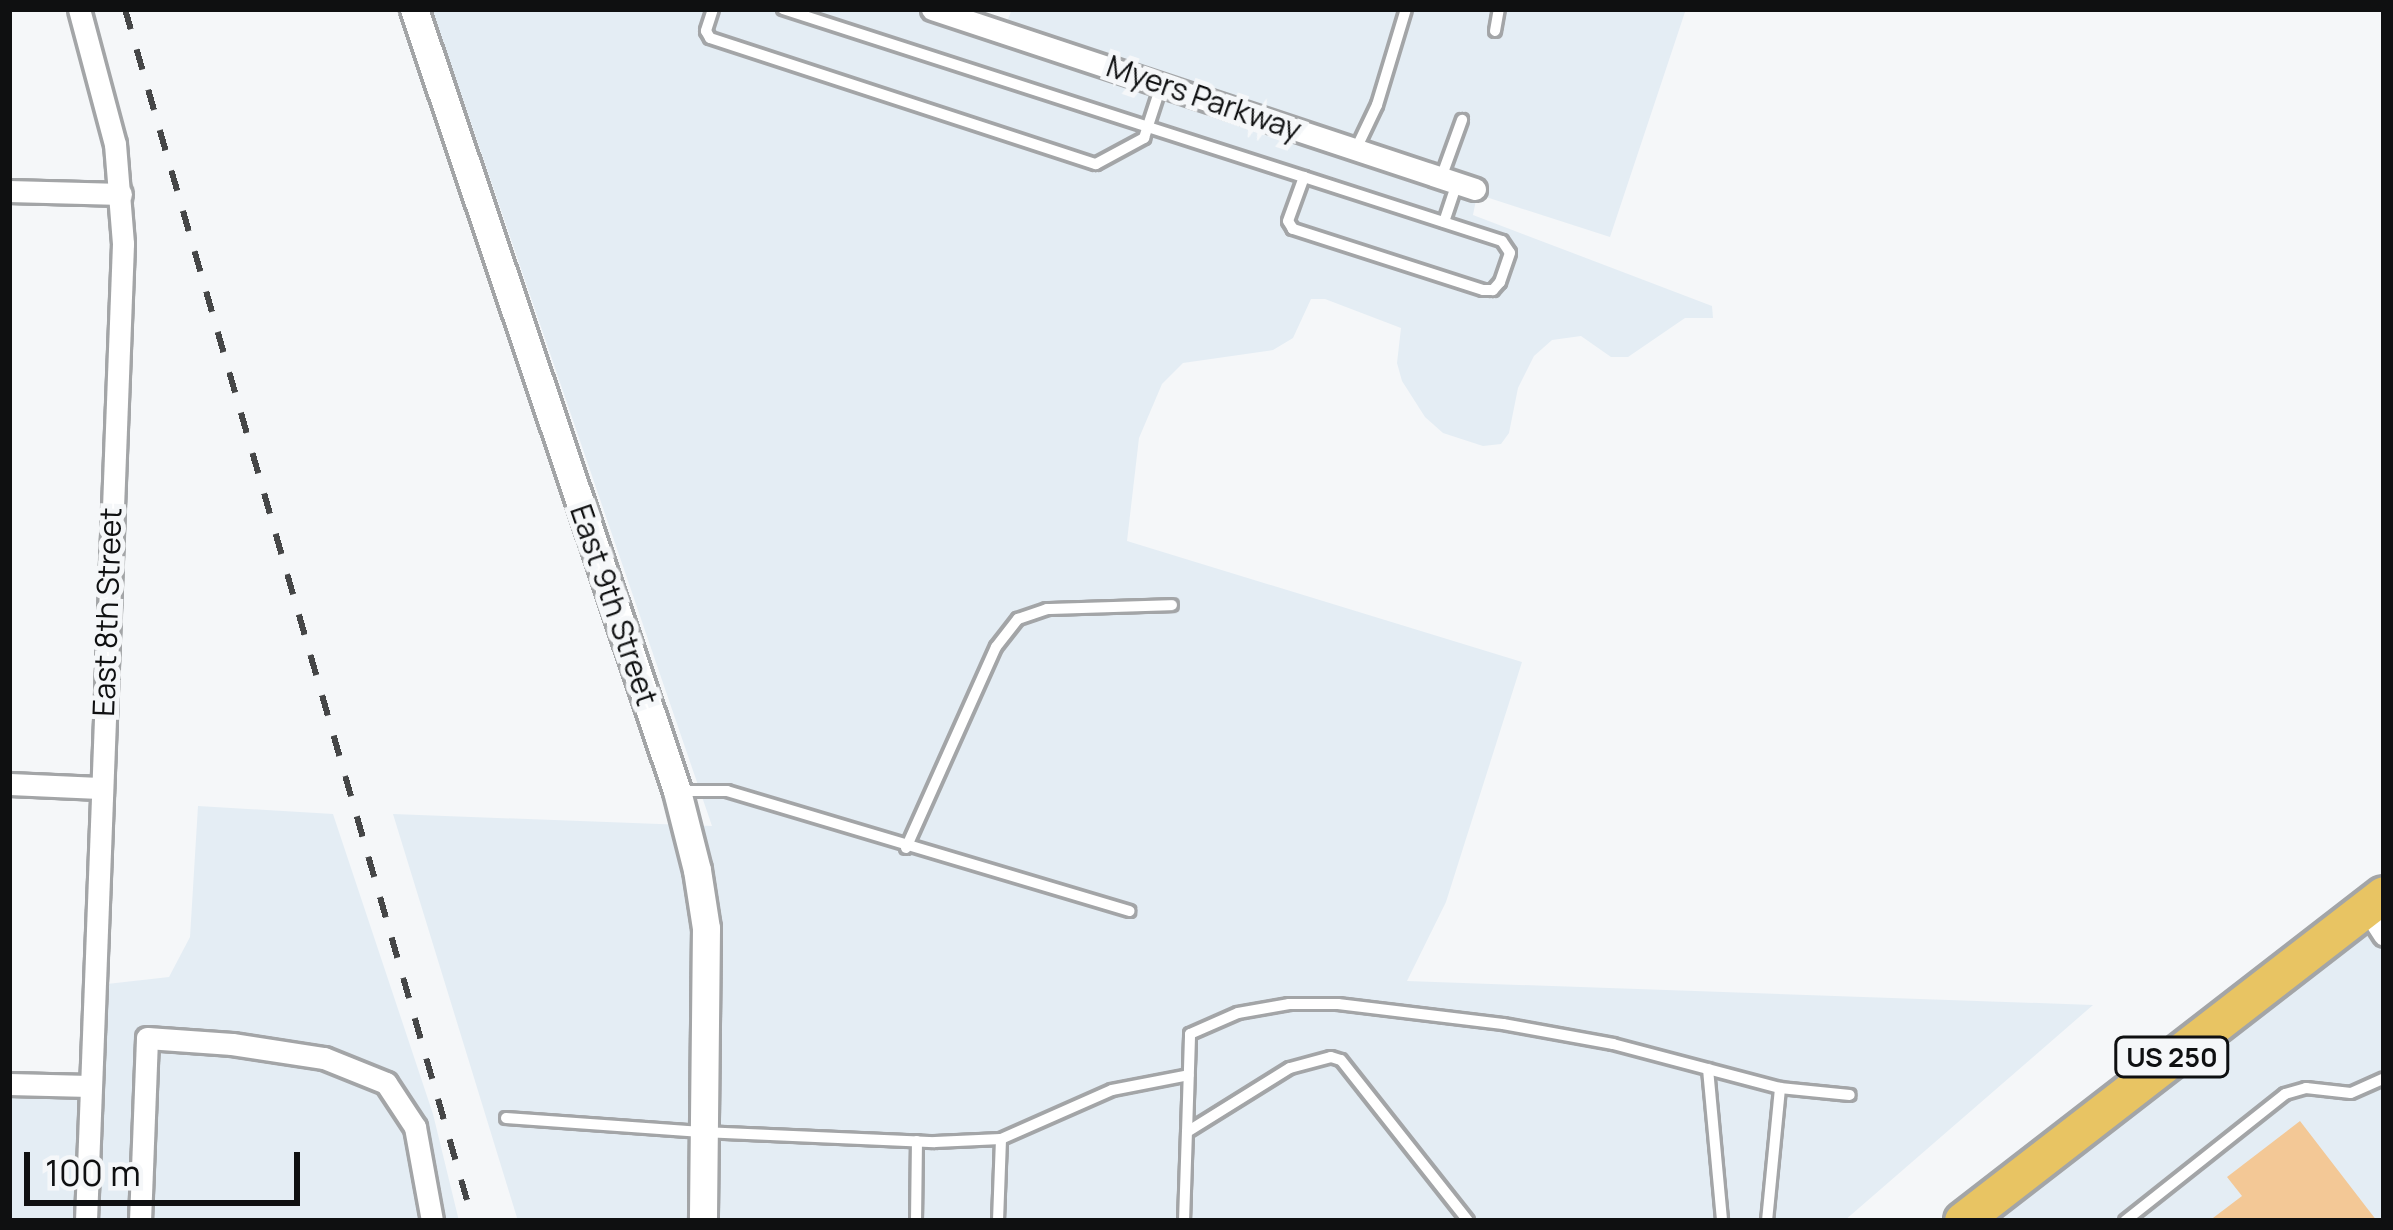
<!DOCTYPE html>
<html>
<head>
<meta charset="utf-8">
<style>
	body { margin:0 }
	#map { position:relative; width:2393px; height:1230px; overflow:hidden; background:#f5f7f9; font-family:Manrope,sans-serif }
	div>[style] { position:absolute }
	.built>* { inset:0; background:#e4edf4 }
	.building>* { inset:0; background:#f3c896 }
	.roads { filter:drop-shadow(3px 0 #a3a5a7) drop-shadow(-3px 0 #a3a5a7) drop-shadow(0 3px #a3a5a7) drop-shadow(0 -3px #a3a5a7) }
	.service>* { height:10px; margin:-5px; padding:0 5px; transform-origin:5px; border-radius:5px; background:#fff }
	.minor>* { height:21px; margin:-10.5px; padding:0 10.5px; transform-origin:10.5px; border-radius:10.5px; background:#fff }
	.tertiary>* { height:27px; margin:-13.5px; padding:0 13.5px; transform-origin:13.5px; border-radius:13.5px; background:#fff }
	.trunk>* { height:36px; margin:-18px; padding:0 18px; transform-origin:18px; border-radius:18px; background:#e8c463 }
	.rail>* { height:6px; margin-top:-3px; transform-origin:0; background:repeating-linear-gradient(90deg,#454647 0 21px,transparent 0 42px) }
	span { translate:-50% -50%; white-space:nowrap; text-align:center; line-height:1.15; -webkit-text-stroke:10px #f5f7f9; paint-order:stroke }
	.shield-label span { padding:3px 9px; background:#f5f7f9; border:3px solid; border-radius:9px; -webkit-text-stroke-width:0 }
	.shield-label { font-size:27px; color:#0f1011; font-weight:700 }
	.street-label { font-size:30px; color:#0f1011 }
	.frame { position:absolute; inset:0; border:12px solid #0f1011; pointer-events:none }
	.scale { position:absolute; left:24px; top:1152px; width:276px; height:54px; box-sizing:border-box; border:6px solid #0f1011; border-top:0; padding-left:15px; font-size:36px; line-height:42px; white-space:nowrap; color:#0f1011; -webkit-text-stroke:9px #f5f7f9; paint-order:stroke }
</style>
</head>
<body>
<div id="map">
	<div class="built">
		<i style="clip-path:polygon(432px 9px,969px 9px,1007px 22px,1012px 9px,1686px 9px,1610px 237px,1486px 197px,1476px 200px,1473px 215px,1712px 306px,1713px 318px,1685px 318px,1628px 357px,1611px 357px,1581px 336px,1552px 340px,1534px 356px,1518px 388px,1509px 433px,1501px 444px,1483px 446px,1443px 433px,1425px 417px,1402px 381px,1397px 363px,1401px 328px,1325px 299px,1311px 299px,1293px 338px,1273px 350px,1183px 363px,1162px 384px,1139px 438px,1127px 541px,1522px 662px,1446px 902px,1407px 981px,2093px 1005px,1844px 1221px,518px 1221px,393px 814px,712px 826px)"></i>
		<i style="clip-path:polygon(198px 806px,333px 814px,433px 1114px,459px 1221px,9px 1221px,9px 1081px,103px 1083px,107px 984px,169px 977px,190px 937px)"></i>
		<i style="clip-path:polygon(2384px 915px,2384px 1221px,1994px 1221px,2031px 1192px)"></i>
	</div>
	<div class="building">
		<i style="clip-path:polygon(2300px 1121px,2377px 1221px,2209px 1221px,2242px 1196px,2227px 1177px)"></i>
	</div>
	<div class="roads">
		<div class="service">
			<i style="left:713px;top:9px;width:23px;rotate:108deg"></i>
			<i style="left:706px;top:31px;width:8px;rotate:60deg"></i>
			<i style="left:710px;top:38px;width:406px;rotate:18.1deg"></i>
			<i style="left:1096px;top:164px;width:55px;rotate:-28.4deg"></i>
			<i style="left:1144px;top:138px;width:55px;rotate:-71.9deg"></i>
			<i style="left:783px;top:9px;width:384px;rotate:17.9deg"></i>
			<i style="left:1148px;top:127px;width:164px;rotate:17.8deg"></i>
			<i style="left:1304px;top:177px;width:208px;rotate:17.9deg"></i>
			<i style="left:1502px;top:241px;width:14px;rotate:56deg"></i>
			<i style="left:1510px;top:253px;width:31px;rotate:109deg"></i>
			<i style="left:1500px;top:282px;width:11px;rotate:131deg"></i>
			<i style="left:1493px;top:290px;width:10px;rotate:180deg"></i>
			<i style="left:1483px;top:290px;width:200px;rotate:-162.2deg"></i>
			<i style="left:1293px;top:229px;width:9px;rotate:-122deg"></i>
			<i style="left:1288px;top:221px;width:47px;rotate:-70deg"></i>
			<i style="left:1495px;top:31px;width:22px;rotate:-80deg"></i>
			<i style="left:1356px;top:149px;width:49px;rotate:-64.5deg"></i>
			<i style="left:1377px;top:105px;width:100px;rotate:-73.2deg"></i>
			<i style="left:1441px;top:178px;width:62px;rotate:-70.1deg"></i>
			<i style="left:1444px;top:222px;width:41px;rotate:-71.6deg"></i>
			<i style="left:677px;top:791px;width:50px"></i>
			<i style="left:727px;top:791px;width:420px;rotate:16.6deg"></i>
			<i style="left:906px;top:848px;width:220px;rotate:-65.9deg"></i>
			<i style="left:996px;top:647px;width:36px;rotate:-52deg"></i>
			<i style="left:1018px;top:619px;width:31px;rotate:-19deg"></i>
			<i style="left:1047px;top:609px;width:125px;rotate:-1.8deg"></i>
			<i style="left:1708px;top:1069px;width:153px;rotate:84.7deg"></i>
			<i style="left:506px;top:1118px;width:196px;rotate:4.1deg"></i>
			<i style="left:702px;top:1132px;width:233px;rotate:2.5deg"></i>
			<i style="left:935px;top:1142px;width:66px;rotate:-2.6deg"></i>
			<i style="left:1187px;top:1132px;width:98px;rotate:-88.2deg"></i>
			<i style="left:1190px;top:1034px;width:52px;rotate:-23.6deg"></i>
			<i style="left:1238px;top:1013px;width:52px;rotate:-10deg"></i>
			<i style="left:1289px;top:1004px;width:49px"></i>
			<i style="left:1338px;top:1004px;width:166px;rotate:6.9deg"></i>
			<i style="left:1503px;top:1024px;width:112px;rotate:10.3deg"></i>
			<i style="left:1613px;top:1044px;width:173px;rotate:14.8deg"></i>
			<i style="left:1780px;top:1088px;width:70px;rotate:5.7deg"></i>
			<i style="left:916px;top:1221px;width:80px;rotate:-89.3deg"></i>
			<i style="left:998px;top:1221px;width:82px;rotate:-87.9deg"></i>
			<i style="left:1001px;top:1139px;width:121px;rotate:-23.8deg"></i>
			<i style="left:1112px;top:1090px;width:78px;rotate:-11deg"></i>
			<i style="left:1184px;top:1221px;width:89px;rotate:-88.1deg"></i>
			<i style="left:1187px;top:1132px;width:121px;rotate:-31.9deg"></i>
			<i style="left:1290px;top:1068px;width:42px;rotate:-15deg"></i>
			<i style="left:1331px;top:1057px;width:10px;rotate:17deg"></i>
			<i style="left:1341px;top:1060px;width:205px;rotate:51.7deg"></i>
			<i style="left:1767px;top:1221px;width:134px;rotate:-84.4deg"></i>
			<i style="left:2125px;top:1221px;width:204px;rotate:-38.4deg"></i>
			<i style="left:2285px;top:1094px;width:22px;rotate:-16deg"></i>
			<i style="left:2306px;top:1088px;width:45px;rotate:6.3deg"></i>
			<i style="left:2351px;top:1093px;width:36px;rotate:-24deg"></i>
		</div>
		<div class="minor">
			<i style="left:79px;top:9px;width:140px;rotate:75.1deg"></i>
			<i style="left:115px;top:144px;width:100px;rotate:85.4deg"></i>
			<i style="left:123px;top:244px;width:978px;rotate:92.17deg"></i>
			<i style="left:932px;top:9px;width:572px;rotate:18.34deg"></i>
			<i style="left:9px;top:191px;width:112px;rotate:1.5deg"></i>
			<i style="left:9px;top:784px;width:91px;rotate:2.5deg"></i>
			<i style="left:2366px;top:907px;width:33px;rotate:57deg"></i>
			<i style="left:9px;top:1084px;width:80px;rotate:1.4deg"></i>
			<i style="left:140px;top:1221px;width:183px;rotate:-87.8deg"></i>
			<i style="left:147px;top:1038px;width:85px;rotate:4deg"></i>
			<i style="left:232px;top:1044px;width:93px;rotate:8.7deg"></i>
			<i style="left:324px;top:1058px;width:67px;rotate:22deg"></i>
			<i style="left:386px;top:1083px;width:53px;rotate:56.6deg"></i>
			<i style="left:415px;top:1127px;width:96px;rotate:79.7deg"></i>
		</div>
		<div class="tertiary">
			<i style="left:414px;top:9px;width:825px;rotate:71.41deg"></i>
			<i style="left:677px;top:791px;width:81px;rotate:75.8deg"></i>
			<i style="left:697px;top:870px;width:59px;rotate:81.2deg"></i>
			<i style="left:706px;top:928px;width:293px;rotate:90.6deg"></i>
		</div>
		<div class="trunk">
			<i style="left:1963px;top:1221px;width:532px;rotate:-37.75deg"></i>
		</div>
	</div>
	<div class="rail">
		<i style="left:125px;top:9px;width:1261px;rotate:73.98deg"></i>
	</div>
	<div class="shield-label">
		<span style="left:2172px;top:1057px">US 250</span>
	</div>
	<div class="street-label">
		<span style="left:1204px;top:98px;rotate:19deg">Myers Parkway</span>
		<span style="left:614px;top:605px;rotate:71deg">East 9th Street</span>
		<span style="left:107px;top:612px;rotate:-88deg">East 8th Street</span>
	</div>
	<div class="frame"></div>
	<div class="scale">100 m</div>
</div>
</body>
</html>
